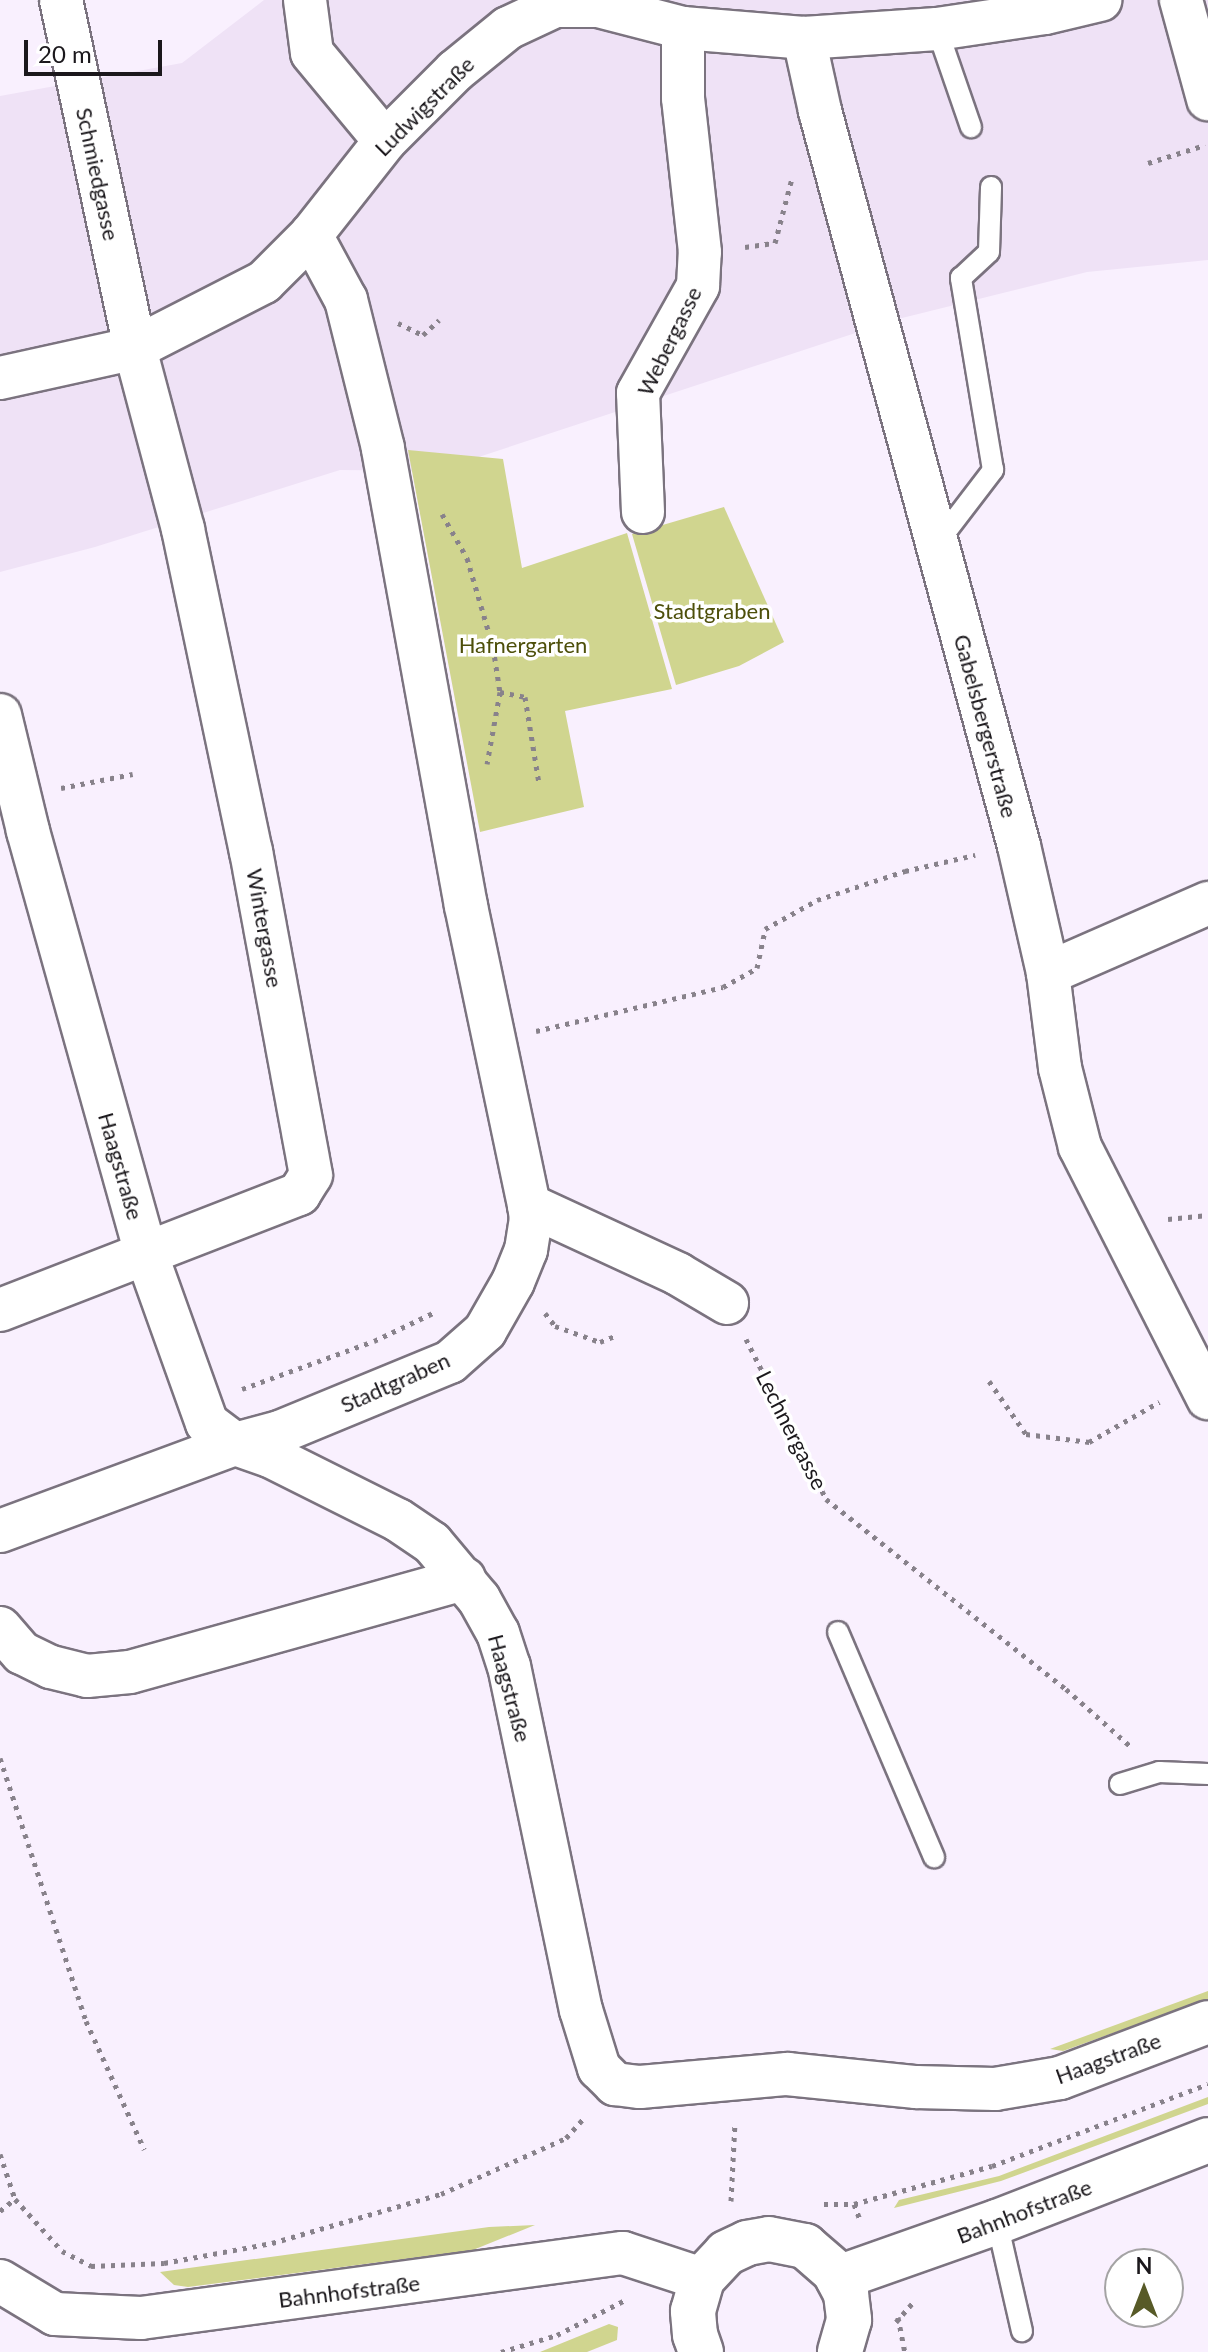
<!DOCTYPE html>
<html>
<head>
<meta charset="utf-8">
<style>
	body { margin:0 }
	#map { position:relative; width:1208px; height:2352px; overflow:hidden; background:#f9f0fe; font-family:Lato,sans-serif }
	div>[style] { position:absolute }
	.built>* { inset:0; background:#efe2f6 }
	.green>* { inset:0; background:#d0d58f }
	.path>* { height:5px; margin-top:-2.5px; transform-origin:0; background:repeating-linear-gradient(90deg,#88828b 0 4px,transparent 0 10px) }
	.roads { filter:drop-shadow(2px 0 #7b737f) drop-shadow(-2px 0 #7b737f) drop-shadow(0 2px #7b737f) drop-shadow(0 -2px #7b737f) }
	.lane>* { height:20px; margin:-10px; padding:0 10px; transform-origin:10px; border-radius:10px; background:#fff }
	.street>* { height:42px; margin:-21px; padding:0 21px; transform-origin:21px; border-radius:21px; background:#fff }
	.secondary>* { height:44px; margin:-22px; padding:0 22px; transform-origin:22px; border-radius:22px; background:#fff }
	span { translate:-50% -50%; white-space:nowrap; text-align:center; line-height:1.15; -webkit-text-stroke:7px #fff; paint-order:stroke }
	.street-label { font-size:22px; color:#1b181c }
	.park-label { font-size:22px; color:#4d4f0a }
	.north { position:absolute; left:1104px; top:2248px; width:80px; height:80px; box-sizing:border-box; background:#fff; border:2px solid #a4a3a4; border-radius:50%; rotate:0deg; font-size:22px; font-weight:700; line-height:32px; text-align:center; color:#1b181c }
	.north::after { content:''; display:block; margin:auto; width:28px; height:36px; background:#575a27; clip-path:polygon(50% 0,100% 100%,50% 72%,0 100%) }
	.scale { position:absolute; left:24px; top:40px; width:138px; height:36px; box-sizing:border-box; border:4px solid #1b181c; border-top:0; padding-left:10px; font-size:24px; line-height:28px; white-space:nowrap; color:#1b181c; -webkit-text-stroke:6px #fff; paint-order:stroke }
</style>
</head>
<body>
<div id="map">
	<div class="built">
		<i style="clip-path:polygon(264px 0,1208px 0,1208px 260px,1087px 272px,898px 319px,436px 471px,340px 470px,95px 547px,0 572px,0 96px,182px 63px)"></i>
	</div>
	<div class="green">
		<i style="clip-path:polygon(408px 450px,503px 459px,522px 568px,627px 533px,672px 689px,565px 711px,584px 807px,480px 832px)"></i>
		<i style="clip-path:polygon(724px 507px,784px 642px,739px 666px,676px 685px,632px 534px)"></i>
		<i style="clip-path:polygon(1208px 1991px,1208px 1999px,1063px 2051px,1050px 2049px)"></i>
		<i style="clip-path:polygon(1208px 2097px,1208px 2104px,1001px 2181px,894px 2208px,899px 2200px,999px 2176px)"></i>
		<i style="clip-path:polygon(535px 2225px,473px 2250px,188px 2287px,174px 2285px,160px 2272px,489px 2227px)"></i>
		<i style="clip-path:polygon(609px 2324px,618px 2327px,617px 2340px,587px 2352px,540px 2352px)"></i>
	</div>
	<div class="path">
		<i style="left:1148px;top:163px;width:60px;rotate:-17.5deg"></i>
		<i style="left:745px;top:247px;width:30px;rotate:-8deg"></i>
		<i style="left:775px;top:243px;width:67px;rotate:-75.3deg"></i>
		<i style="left:398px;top:323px;width:28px;rotate:26deg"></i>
		<i style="left:423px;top:335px;width:22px;rotate:-43deg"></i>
		<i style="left:442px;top:514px;width:51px;rotate:60.4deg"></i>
		<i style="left:467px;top:558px;width:93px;rotate:73.7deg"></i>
		<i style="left:493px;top:647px;width:46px;rotate:81.2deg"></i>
		<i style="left:500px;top:692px;width:73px;rotate:100.2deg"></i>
		<i style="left:500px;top:692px;width:25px;rotate:11deg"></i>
		<i style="left:525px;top:697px;width:87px;rotate:80.8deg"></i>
		<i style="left:61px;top:788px;width:73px;rotate:-11deg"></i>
		<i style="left:536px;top:1031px;width:192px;rotate:-13.2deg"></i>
		<i style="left:723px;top:987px;width:39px;rotate:-29deg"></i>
		<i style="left:757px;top:968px;width:40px;rotate:-78deg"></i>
		<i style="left:765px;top:929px;width:60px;rotate:-29.1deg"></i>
		<i style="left:817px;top:900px;width:93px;rotate:-18.2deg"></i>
		<i style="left:905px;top:871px;width:72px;rotate:-12.9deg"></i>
		<i style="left:1168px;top:1219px;width:40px;rotate:-5.7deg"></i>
		<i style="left:545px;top:1313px;width:16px;rotate:52deg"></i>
		<i style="left:555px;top:1326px;width:48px;rotate:19.6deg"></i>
		<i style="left:600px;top:1342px;width:18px;rotate:-22deg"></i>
		<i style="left:746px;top:1339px;width:179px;rotate:63.4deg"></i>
		<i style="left:826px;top:1499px;width:306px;rotate:38.4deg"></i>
		<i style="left:1066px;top:1689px;width:86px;rotate:41.7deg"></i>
		<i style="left:989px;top:1381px;width:65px;rotate:55.1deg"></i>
		<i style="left:1026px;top:1434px;width:64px;rotate:7.2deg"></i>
		<i style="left:1089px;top:1442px;width:81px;rotate:-29.7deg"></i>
		<i style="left:242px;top:1389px;width:140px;rotate:-20deg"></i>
		<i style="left:374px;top:1341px;width:65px;rotate:-25.4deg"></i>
		<i style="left:0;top:1758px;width:277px;rotate:71.9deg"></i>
		<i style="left:86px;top:2021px;width:141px;rotate:65.6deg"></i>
		<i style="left:0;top:2154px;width:47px;rotate:71.6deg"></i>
		<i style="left:15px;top:2199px;width:70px;rotate:47.9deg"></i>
		<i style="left:62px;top:2251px;width:33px;rotate:27deg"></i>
		<i style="left:91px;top:2266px;width:73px;rotate:-2.4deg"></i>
		<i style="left:164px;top:2263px;width:110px;rotate:-10.5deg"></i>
		<i style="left:272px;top:2243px;width:176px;rotate:-16.2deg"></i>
		<i style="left:441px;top:2194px;width:137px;rotate:-24.1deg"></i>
		<i style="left:566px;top:2138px;width:28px;rotate:-48deg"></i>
		<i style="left:731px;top:2201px;width:78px;rotate:-87.1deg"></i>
		<i style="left:824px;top:2204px;width:30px"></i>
		<i style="left:854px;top:2204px;width:143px;rotate:-15.4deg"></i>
		<i style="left:992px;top:2166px;width:231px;rotate:-20.8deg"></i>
		<i style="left:854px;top:2204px;width:19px;rotate:69deg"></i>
		<i style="left:0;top:2211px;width:19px;rotate:-39deg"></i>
		<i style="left:898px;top:2317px;width:36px;rotate:79deg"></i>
		<i style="left:896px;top:2322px;width:29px;rotate:-49deg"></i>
		<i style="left:501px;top:2352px;width:59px;rotate:-16.9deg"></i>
		<i style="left:557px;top:2335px;width:76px;rotate:-27.2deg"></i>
	</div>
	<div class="roads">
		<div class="lane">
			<i style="left:937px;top:29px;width:104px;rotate:70.9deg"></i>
			<i style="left:938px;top:542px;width:91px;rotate:-52.6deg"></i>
			<i style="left:993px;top:470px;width:195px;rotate:-99.5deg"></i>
			<i style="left:961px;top:278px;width:38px;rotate:-43deg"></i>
			<i style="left:989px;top:252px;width:65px;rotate:-88.2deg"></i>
			<i style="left:838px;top:1632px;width:245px;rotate:66.9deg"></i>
			<i style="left:1120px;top:1784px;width:41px;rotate:-17.1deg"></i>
			<i style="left:1159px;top:1772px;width:49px;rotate:2.3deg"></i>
			<i style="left:997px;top:2222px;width:112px;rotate:77.1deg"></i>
		</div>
		<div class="street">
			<i style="left:305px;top:0;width:53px;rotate:82.5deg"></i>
			<i style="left:312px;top:53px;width:114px;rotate:50.3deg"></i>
			<i style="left:1181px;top:0;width:103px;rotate:74.7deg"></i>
			<i style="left:804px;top:38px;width:75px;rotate:77.6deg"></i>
			<i style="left:820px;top:111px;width:761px;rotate:74.85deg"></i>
			<i style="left:1019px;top:846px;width:130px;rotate:77.1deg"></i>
			<i style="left:1048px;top:973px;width:96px;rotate:82.8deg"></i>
			<i style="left:1060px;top:1068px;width:81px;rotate:75.8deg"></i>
			<i style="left:1080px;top:1147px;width:282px;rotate:63deg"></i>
			<i style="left:0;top:378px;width:138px;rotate:-12.5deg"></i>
			<i style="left:135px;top:348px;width:145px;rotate:-27.1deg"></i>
			<i style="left:264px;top:282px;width:66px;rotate:-45deg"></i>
			<i style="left:311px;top:235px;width:120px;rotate:-51.8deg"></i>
			<i style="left:385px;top:141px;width:99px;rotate:-45deg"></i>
			<i style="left:455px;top:71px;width:68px;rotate:-39.1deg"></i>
			<i style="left:508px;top:28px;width:52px;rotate:-25.1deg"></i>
			<i style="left:555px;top:6px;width:43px"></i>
			<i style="left:598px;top:6px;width:88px;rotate:14.5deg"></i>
			<i style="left:683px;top:28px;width:121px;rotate:4.7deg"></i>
			<i style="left:804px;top:38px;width:133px;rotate:-3.9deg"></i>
			<i style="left:937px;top:29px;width:109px;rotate:-8.4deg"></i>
			<i style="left:1045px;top:13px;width:57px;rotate:-13.3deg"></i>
			<i style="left:643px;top:512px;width:119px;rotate:-92.4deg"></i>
			<i style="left:638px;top:393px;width:123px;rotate:-60.7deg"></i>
			<i style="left:698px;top:286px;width:34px;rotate:-87deg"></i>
			<i style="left:700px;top:252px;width:155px;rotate:-96.3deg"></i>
			<i style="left:683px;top:98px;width:70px;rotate:-90deg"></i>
			<i style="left:0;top:715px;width:119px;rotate:76.4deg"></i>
			<i style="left:28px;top:831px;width:438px;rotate:74.4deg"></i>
			<i style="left:146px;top:1253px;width:181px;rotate:70.3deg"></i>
			<i style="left:207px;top:1423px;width:35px;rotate:37deg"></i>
			<i style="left:235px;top:1444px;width:37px;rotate:19deg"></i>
			<i style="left:270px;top:1456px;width:143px;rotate:26.6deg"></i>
			<i style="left:398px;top:1520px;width:41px;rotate:34.1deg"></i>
			<i style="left:432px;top:1543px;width:73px;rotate:50deg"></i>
			<i style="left:479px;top:1599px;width:39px;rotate:61deg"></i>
			<i style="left:498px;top:1633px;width:35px;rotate:72deg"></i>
			<i style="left:509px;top:1666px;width:351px;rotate:78.2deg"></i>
			<i style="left:581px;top:2010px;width:61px;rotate:72.8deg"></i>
			<i style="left:599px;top:2068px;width:23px;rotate:45deg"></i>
			<i style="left:615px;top:2084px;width:25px;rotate:7deg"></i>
			<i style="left:640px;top:2087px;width:148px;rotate:-5.1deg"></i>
			<i style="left:787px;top:2074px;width:130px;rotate:5.8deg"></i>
			<i style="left:916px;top:2087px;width:79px;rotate:1.5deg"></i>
			<i style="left:995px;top:2089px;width:66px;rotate:-9.6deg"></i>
			<i style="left:1060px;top:2078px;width:158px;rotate:-20.7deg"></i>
			<i style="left:1048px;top:973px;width:175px;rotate:-23.6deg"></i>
			<i style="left:529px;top:1205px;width:164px;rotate:24.8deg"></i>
			<i style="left:678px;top:1274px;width:57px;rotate:30.6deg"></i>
			<i style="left:0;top:1310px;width:321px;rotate:-21.2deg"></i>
			<i style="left:299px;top:1194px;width:22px;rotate:-58deg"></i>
			<i style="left:311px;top:1175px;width:329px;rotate:-100.5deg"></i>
			<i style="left:251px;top:852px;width:330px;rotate:-101.9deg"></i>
			<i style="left:183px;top:529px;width:187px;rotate:-104.9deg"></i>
			<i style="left:135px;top:348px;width:356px;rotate:-102deg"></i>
			<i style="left:0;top:1531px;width:251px;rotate:-20.3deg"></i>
			<i style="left:235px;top:1444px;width:47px;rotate:-14.9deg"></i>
			<i style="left:280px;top:1432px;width:184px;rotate:-22.4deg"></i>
			<i style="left:450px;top:1362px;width:47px;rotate:-41.5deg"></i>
			<i style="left:485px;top:1331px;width:56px;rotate:-60.3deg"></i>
			<i style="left:513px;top:1282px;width:35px;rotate:-68deg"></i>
			<i style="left:526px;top:1250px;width:31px;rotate:-81deg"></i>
			<i style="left:531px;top:1219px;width:14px;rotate:-98deg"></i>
			<i style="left:529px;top:1205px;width:306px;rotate:-101.9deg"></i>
			<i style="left:466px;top:906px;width:465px;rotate:-100.3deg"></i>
			<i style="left:383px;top:448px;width:153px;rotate:-104deg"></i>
			<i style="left:346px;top:300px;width:74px;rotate:-118.3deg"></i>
			<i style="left:0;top:1628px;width:33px;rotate:49deg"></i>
			<i style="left:22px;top:1653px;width:32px;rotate:26deg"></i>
			<i style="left:51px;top:1667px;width:37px;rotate:14deg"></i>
			<i style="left:87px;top:1676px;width:43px;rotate:-5.3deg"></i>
			<i style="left:130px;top:1672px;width:347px;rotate:-15.6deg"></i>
			<i style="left:0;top:2281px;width:64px;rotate:31deg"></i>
			<i style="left:55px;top:2314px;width:86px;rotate:2.7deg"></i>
			<i style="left:141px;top:2318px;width:486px;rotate:-7.7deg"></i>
			<i style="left:623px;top:2253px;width:83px;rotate:18.2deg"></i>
		</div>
		<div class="secondary">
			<i style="left:838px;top:2278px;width:169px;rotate:-19.4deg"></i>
			<i style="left:997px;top:2222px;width:226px;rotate:-21.2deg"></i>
			<i style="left:701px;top:2352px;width:18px;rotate:-109deg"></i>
			<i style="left:695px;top:2335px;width:24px;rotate:-95deg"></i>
			<i style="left:693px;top:2311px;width:33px;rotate:-74deg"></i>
			<i style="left:702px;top:2279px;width:35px;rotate:-47deg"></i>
			<i style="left:726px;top:2253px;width:23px;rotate:-25deg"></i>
			<i style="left:747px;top:2243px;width:22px;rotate:-10deg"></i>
			<i style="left:769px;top:2239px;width:37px;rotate:11deg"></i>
			<i style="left:805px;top:2246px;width:38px;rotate:41deg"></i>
			<i style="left:834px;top:2271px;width:26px;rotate:62deg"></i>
			<i style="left:846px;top:2294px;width:26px;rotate:83deg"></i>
			<i style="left:849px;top:2320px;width:33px;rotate:106deg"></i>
		</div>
	</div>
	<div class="street-label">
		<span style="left:424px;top:106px;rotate:-45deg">Ludwigstraße</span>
		<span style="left:98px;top:174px;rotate:78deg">Schmiedgasse</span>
		<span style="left:669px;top:341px;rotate:-64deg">Webergasse</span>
		<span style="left:986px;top:726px;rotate:75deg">Gabelsbergerstraße</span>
		<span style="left:265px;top:928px;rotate:80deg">Wintergasse</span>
		<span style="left:121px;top:1166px;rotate:74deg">Haagstraße</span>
		<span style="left:395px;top:1382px;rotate:-24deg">Stadtgraben</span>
		<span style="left:792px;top:1430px;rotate:63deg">Lechnergasse</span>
		<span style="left:510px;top:1688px;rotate:75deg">Haagstraße</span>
		<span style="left:1108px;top:2058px;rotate:-20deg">Haagstraße</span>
		<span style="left:1024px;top:2211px;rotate:-21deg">Bahnhofstraße</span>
		<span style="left:349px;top:2291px;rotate:-7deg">Bahnhofstraße</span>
	</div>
	<div class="park-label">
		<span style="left:712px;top:611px">Stadtgraben</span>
		<span style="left:523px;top:645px">Hafnergarten</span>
	</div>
	<div class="north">N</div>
	<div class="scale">20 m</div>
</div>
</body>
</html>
